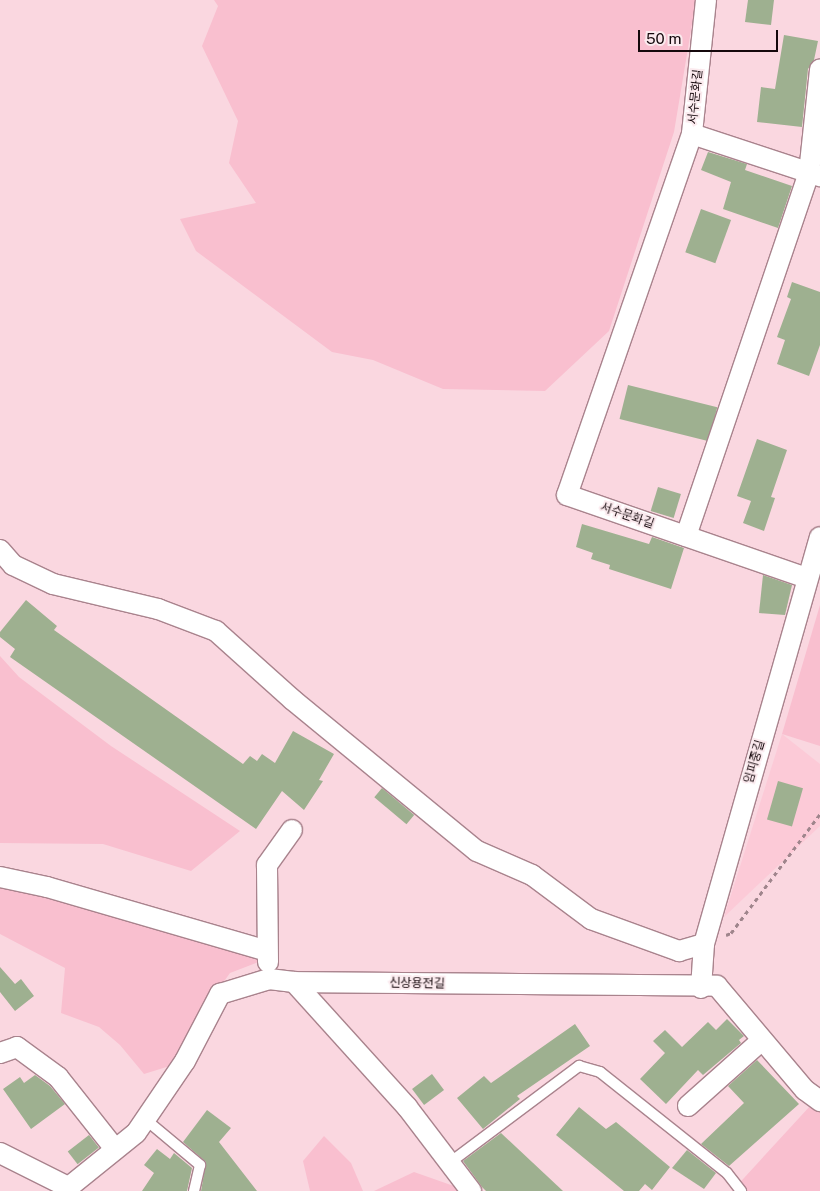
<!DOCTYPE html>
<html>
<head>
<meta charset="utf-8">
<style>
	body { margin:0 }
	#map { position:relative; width:820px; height:1191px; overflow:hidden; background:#fad7e0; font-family:"Public Sans","Noto Sans KR",sans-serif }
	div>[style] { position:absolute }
	.built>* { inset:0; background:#fccad7 }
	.green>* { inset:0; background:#f9bfcf }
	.building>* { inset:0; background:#9eb090; transform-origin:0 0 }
	.path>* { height:3px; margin-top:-1.5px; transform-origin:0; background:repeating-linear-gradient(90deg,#9f858c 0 4px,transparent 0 8px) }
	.roads { filter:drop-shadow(1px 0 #a9838d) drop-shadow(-1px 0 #a9838d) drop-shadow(0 1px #a9838d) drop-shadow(0 -1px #a9838d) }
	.lane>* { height:10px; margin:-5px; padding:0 5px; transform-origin:5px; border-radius:5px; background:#fff }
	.street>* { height:20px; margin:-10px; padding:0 10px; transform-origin:10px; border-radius:10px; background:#fff }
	span { translate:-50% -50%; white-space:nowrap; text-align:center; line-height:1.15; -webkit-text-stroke:4px #fbeaee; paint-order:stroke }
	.street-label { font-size:12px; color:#15080c }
	.scale { position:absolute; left:638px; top:30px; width:140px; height:22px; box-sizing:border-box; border:2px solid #15080c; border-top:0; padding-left:6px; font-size:15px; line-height:18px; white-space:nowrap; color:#15080c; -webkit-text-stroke:4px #fbeaee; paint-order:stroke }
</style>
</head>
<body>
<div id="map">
	<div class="built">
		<i style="clip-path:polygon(782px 734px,820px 764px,820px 826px,724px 917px)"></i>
	</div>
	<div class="green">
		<i style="clip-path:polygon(214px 0,696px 0,674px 132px,609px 331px,545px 391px,443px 389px,373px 360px,332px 352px,196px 251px,180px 219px,256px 203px,229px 163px,238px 121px,202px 46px,218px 6px)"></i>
		<i style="clip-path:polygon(820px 605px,820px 746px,782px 734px)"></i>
		<i style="clip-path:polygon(0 656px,19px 677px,111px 746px,240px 831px,191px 871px,103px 844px,0 843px)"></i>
		<i style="clip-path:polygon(0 871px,176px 923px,219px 926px,261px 961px,230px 973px,197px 1019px,173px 1065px,144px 1074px,120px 1045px,99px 1027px,61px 1013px,65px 968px,0 934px)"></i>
		<i style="clip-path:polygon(811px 1105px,820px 1112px,820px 1191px,732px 1191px)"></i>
		<i style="clip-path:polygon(324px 1136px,351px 1163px,363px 1191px,310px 1191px,303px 1161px)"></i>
		<i style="clip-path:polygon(414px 1172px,468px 1191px,374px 1191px)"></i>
	</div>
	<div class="building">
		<i style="clip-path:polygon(748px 0,774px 0,771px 25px,745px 22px)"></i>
		<i style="clip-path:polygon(784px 35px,818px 41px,814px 60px,808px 69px,802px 127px,757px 122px,761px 87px,775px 89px)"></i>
		<i style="clip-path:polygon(708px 152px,747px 164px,745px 170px,792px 186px,778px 228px,723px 209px,731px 182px,701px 170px)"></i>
		<i style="left:701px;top:209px;width:32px;height:46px;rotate:20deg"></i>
		<i style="clip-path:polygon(792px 282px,820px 292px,820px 345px,809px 376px,777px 364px,785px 340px,777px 337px,791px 299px,787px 297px)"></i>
		<i style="left:628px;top:385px;width:92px;height:35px;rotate:14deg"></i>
		<i style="clip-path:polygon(757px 439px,787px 450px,771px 497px,775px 498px,764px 531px,743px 523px,751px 501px,737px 496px)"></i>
		<i style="left:658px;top:487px;width:24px;height:25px;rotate:17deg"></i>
		<i style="clip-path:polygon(582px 524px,649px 544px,652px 537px,684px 548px,671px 589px,609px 569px,610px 565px,591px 559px,593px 553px,576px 547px)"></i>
		<i style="clip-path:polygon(763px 575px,792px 585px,785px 615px,759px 613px)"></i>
		<i style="clip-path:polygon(26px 600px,57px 626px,54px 630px,243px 764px,250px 756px,257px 761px,262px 754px,275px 763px,293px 731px,334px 754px,319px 780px,323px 781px,304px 810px,282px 791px,256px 829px,10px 657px,15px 649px,0 637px,0 632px)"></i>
		<i style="left:778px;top:781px;width:26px;height:40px;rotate:16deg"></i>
		<i style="left:382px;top:788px;width:42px;height:12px;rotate:40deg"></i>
		<i style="clip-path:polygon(0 967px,15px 984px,21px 979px,34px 996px,15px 1011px,0 992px)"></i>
		<i style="clip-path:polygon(727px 1019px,744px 1036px,739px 1040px,741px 1043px,703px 1075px,698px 1070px,666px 1104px,640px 1079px,665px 1053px,653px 1041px,665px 1030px,682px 1047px,708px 1022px,716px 1030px)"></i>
		<i style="clip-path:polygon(575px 1024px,590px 1046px,517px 1096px,520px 1099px,483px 1129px,457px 1098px,484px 1076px,491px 1083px)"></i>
		<i style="clip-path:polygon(757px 1060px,799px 1104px,729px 1166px,701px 1144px,744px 1103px,728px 1086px)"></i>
		<i style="left:432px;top:1074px;width:20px;height:25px;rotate:53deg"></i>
		<i style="clip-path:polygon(35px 1075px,50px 1086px,65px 1104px,31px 1129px,3px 1089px,20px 1077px,24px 1083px)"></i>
		<i style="clip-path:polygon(579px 1107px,606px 1129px,616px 1122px,670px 1167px,652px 1190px,645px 1184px,639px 1191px,624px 1191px,556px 1135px)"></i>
		<i style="clip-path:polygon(207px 1110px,231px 1128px,219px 1142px,257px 1191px,201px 1191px,206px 1162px,183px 1142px)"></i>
		<i style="clip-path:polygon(501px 1133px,563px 1191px,486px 1191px,482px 1187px,463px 1161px)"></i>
		<i style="left:89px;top:1135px;width:16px;height:27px;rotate:52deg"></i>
		<i style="clip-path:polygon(157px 1149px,170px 1159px,174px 1153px,192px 1168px,187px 1191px,142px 1191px,154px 1173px,144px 1165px)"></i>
		<i style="clip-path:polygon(687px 1150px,716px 1173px,704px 1189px,672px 1168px)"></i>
	</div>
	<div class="path">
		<i style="left:726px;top:935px;width:5px;rotate:-22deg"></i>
		<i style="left:731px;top:933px;width:149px;rotate:-53.2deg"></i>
	</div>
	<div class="roads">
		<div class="lane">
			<i style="left:145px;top:1119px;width:72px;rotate:39.9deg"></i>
			<i style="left:200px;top:1165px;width:27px;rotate:103deg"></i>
			<i style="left:448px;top:1164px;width:164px;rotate:-36.8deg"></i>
			<i style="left:579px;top:1066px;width:22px;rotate:16deg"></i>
			<i style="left:600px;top:1072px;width:162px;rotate:38.5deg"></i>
			<i style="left:727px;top:1173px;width:23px;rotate:52deg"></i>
		</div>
		<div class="street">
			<i style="left:706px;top:0;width:135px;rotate:96deg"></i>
			<i style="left:692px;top:134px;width:382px;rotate:109.1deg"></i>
			<i style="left:567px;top:495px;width:254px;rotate:19.1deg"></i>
			<i style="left:692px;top:134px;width:135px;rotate:18.2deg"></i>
			<i style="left:686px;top:536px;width:383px;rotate:-71.3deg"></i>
			<i style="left:809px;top:173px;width:104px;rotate:-83.9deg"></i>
			<i style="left:0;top:550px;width:20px;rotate:49deg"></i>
			<i style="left:13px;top:565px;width:44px;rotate:25.4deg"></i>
			<i style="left:53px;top:584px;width:108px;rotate:13.4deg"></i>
			<i style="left:158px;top:609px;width:62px;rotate:20.8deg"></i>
			<i style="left:216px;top:631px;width:103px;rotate:41.9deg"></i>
			<i style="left:293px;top:700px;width:238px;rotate:39.4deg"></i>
			<i style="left:477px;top:851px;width:60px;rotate:23.6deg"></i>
			<i style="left:532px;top:875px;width:74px;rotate:36.7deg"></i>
			<i style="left:591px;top:919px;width:94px;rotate:20deg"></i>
			<i style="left:679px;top:951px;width:26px;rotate:-16deg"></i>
			<i style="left:0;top:877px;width:48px;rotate:12deg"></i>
			<i style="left:47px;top:887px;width:229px;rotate:16.2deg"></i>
			<i style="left:268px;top:962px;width:97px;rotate:-90.6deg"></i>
			<i style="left:267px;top:865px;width:43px;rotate:-54.5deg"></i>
			<i style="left:294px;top:982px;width:169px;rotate:47.9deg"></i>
			<i style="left:407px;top:1107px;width:106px;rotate:52.7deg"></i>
			<i style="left:701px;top:988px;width:44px;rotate:-86.1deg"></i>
			<i style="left:704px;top:944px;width:423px;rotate:-74.1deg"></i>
			<i style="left:0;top:1053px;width:18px;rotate:-19deg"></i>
			<i style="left:17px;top:1047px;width:51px;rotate:36.2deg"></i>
			<i style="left:58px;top:1077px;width:92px;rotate:51.6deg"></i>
			<i style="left:688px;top:1106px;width:99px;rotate:-41.7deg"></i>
			<i style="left:0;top:1153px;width:76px;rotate:26.6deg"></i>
			<i style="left:64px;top:1191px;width:92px;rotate:-38.9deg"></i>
			<i style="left:136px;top:1133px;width:87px;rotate:-55.8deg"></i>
			<i style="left:185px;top:1061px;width:76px;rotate:-62.4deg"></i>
			<i style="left:220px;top:994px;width:51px;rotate:-17deg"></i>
			<i style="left:269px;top:979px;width:25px;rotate:7deg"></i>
			<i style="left:294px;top:982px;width:423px;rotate:0.5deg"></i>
			<i style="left:717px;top:986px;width:136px;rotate:49.8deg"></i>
			<i style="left:805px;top:1090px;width:19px;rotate:36deg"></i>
		</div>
	</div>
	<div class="street-label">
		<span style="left:696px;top:97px;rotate:-84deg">서수문화길</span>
		<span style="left:627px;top:516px;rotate:19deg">서수문화길</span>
		<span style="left:755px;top:762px;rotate:-74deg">임피중길</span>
		<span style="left:417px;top:984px;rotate:1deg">신상용전길</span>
	</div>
	<div class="scale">50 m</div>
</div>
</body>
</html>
